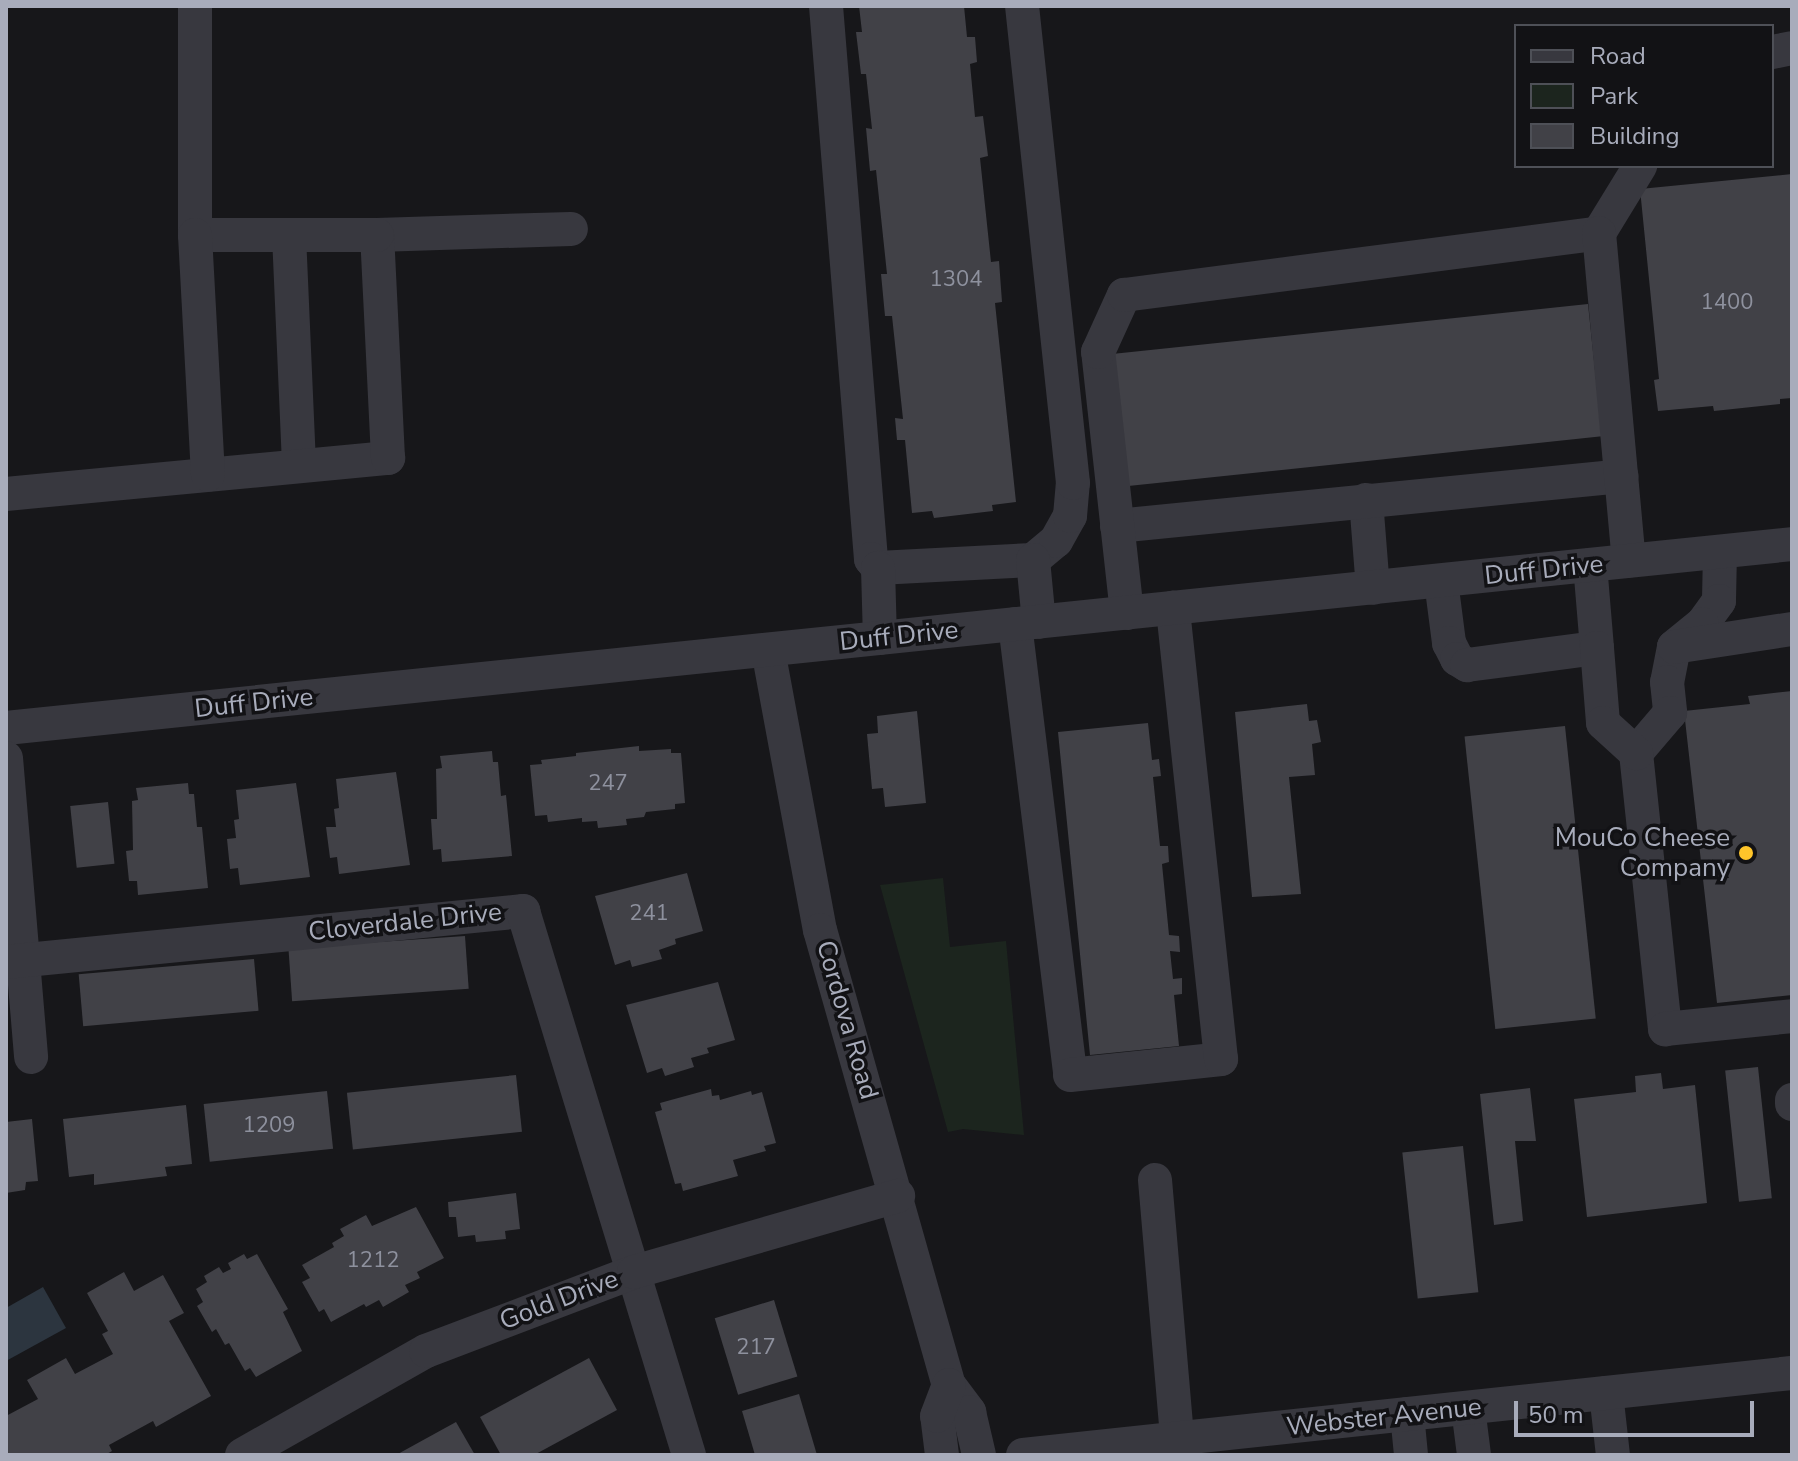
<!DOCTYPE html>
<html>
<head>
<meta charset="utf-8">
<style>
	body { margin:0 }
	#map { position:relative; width:1798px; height:1461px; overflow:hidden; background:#17171a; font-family:"Nunito Sans",sans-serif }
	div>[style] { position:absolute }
	.green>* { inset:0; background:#1c251e }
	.water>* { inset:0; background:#2c353f }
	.building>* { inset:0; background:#414147; transform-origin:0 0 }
	.minor>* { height:34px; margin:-17px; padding:0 17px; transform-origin:17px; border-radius:17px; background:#38383f }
	.dots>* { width:22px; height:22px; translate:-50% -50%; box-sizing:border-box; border:4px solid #121215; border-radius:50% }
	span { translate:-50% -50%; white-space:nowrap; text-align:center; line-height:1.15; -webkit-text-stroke:7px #121215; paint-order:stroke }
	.number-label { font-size:22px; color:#8e919e }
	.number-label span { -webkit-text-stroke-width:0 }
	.street-label { font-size:26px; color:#a8acbb }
	.poi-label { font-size:26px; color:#a8acbb }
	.right { translate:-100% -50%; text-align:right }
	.frame { position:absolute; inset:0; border:8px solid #a8acbb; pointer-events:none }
	.legend { position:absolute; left:1514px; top:24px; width:260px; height:144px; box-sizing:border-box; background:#121215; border:2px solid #4e5057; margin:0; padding:10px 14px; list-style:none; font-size:24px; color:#a8acbb }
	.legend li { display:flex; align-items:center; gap:16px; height:40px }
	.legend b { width:40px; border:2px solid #4e5057 }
	.scale { position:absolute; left:1514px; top:1401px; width:240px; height:36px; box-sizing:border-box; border:4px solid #a8acbb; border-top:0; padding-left:10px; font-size:24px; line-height:28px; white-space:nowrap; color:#a8acbb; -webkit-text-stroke:6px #121215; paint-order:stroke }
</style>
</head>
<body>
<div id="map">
	<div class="green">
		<i style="clip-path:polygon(943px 878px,950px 947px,1006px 941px,1024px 1135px,963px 1129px,948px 1132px,880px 885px)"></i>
	</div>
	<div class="water">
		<i style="clip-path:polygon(43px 1287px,66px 1328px,6px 1361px,6px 1308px)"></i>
	</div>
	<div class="building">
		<i style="clip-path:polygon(859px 6px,964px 6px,967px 37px,975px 37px,977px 62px,970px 64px,975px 117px,983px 116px,988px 156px,980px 158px,991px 262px,999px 261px,1002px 302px,995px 303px,1016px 502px,992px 505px,993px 511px,934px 518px,932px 511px,912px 513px,905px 440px,897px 440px,895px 418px,903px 419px,892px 316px,885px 316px,881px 274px,887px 274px,876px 170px,870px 171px,866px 128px,872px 129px,866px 74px,861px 74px,856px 32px,862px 32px)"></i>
		<i style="clip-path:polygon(1792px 174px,1792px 398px,1780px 399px,1780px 404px,1714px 411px,1713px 406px,1658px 411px,1654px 380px,1659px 379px,1640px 189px)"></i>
		<i style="left:1588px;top:304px;width:133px;height:481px;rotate:84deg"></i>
		<i style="clip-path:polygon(1792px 691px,1792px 995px,1717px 1003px,1684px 711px,1750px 704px,1748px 696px)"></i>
		<i style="clip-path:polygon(1307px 704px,1309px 721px,1317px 720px,1321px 742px,1312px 744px,1315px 775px,1289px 777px,1301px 894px,1252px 897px,1235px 712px)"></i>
		<i style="clip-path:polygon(917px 711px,926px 803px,885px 807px,883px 788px,872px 789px,867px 734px,878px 733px,877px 716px)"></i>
		<i style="clip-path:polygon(1148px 723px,1152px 760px,1159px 759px,1161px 776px,1153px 777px,1160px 846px,1168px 846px,1169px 862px,1162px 864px,1169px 935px,1179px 936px,1180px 952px,1170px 951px,1173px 979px,1182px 978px,1182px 994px,1174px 995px,1179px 1046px,1090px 1055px,1058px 732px)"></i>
		<i style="left:1565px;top:726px;width:294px;height:101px;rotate:84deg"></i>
		<i style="clip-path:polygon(639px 746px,639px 751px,671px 749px,671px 753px,681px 753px,685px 803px,675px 804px,675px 809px,646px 812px,644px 817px,626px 819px,627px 825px,598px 828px,597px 821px,582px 822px,582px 818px,548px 822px,547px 815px,535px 816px,530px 765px,542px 764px,541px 760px,576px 756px,576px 753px)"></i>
		<i style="clip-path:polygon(492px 751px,493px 762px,498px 762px,501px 796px,506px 795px,512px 856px,442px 862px,441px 849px,433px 850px,431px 819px,437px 819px,436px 769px,442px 768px,440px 756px)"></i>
		<i style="clip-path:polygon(396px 772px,410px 865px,339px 874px,337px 857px,330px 858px,326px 827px,336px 827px,334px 809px,339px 808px,336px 779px)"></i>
		<i style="clip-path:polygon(188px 783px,189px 794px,194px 794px,197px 827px,202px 827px,208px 888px,138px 895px,137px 881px,129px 881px,126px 851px,133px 850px,132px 801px,138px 800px,136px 788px)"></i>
		<i style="clip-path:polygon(296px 783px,310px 877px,240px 885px,238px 868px,230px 869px,227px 839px,236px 838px,234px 820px,239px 819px,236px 790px)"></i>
		<i style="left:108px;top:802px;width:62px;height:38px;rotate:84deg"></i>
		<i style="clip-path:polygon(687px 873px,703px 931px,675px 939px,676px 944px,659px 950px,662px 959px,632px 967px,630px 960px,615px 965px,595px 896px)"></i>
		<i style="left:465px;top:936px;width:53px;height:177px;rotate:86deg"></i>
		<i style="left:254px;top:959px;width:52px;height:176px;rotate:85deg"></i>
		<i style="clip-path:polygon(718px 982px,735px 1040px,707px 1048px,709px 1053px,691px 1058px,694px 1067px,665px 1076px,662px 1068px,647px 1073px,626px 1005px)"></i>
		<i style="left:1758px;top:1067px;width:132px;height:33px;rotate:84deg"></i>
		<i style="clip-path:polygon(1661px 1073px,1663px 1089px,1695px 1085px,1707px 1203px,1587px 1217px,1574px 1099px,1636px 1092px,1635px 1076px)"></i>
		<i style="left:516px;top:1075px;width:57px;height:170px;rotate:84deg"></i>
		<i style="clip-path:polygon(1530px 1088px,1536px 1141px,1515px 1141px,1523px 1221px,1494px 1225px,1480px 1094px)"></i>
		<i style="clip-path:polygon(711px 1089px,712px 1096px,719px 1095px,720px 1100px,751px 1091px,752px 1095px,762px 1092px,776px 1143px,764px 1146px,766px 1151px,733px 1160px,738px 1176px,683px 1191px,681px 1183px,675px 1184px,655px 1112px,662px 1110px,660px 1103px)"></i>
		<i style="left:327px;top:1091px;width:58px;height:124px;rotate:84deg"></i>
		<i style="clip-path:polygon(186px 1105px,192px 1164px,165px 1167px,167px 1176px,94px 1185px,94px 1174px,69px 1177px,63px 1119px)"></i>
		<i style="clip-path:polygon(32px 1119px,38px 1181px,26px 1182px,25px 1190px,6px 1193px,6px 1122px)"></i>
		<i style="left:1463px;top:1146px;width:147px;height:61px;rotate:84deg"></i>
		<i style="clip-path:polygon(516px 1193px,520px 1229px,505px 1231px,506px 1239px,476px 1242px,475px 1235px,458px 1237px,456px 1217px,449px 1217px,448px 1202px)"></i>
		<i style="clip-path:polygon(416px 1207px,444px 1258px,417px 1272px,420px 1278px,405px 1285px,409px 1292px,383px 1307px,379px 1300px,366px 1307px,364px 1304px,331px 1322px,324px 1309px,319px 1312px,302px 1282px,310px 1278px,302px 1265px,334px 1247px,332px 1243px,344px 1236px,340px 1229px,366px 1215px,372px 1226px)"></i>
		<i style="clip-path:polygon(244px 1254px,247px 1259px,257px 1254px,288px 1309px,283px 1312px,302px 1351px,256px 1377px,250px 1368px,245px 1371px,229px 1343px,225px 1345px,216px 1329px,212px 1332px,197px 1306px,203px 1302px,196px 1289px,207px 1282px,204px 1276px,219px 1267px,223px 1273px,231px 1269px,228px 1263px)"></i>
		<i style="clip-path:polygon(124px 1272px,134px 1291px,163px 1275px,184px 1313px,169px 1321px,211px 1396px,156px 1427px,153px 1421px,109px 1445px,112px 1451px,105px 1455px,6px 1455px,6px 1416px,38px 1399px,27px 1380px,66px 1358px,75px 1374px,113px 1354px,102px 1334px,108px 1331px,87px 1293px)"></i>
		<i style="left:774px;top:1300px;width:80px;height:62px;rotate:73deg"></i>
		<i style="clip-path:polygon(589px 1358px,617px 1410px,534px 1455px,501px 1455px,480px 1417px)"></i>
		<i style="clip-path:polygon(799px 1394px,817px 1455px,755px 1455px,742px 1411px)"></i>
		<i style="clip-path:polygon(456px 1422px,475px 1455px,396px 1455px)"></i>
	</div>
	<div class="minor">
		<i style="left:195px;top:6px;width:229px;rotate:90deg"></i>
		<i style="left:826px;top:6px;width:555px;rotate:85.35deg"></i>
		<i style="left:871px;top:559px;width:11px;rotate:52deg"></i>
		<i style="left:878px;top:568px;width:155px;rotate:-3deg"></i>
		<i style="left:1033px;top:560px;width:30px;rotate:-40deg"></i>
		<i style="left:1056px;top:541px;width:29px;rotate:-61deg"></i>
		<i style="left:1070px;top:516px;width:33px;rotate:-85deg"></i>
		<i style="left:1073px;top:483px;width:480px;rotate:-96.1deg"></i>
		<i style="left:1772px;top:52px;width:20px;rotate:-11deg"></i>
		<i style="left:1599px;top:233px;width:79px;rotate:-58.5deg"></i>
		<i style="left:289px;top:235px;width:231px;rotate:87.5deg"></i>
		<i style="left:377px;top:235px;width:194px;rotate:-1.8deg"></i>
		<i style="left:6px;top:494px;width:384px;rotate:-5.4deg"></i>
		<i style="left:388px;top:458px;width:223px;rotate:-92.8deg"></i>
		<i style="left:377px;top:235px;width:182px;rotate:180deg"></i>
		<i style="left:195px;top:235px;width:240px;rotate:86.9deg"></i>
		<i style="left:1366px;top:500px;width:88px;rotate:85.5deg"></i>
		<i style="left:1117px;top:526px;width:507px;rotate:-5.65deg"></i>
		<i style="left:1720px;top:552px;width:49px;rotate:91.2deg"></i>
		<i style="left:1719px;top:601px;width:29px;rotate:126deg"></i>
		<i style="left:1702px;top:624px;width:36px;rotate:141deg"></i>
		<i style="left:1674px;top:647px;width:36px;rotate:101deg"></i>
		<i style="left:1667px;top:682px;width:31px;rotate:84deg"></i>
		<i style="left:1670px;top:713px;width:52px;rotate:130.4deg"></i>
		<i style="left:1636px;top:753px;width:278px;rotate:84deg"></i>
		<i style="left:1665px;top:1029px;width:128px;rotate:-5.8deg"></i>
		<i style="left:1033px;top:560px;width:62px;rotate:84.5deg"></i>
		<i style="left:878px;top:568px;width:70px;rotate:88.4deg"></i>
		<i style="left:1441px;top:581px;width:63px;rotate:82.6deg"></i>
		<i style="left:1449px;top:643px;width:18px;rotate:63deg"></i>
		<i style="left:1457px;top:659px;width:12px;rotate:31deg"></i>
		<i style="left:1467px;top:665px;width:131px;rotate:-7.5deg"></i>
		<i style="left:1597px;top:648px;width:83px;rotate:-94.8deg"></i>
		<i style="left:1127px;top:613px;width:263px;rotate:-96.3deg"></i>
		<i style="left:1098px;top:352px;width:63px;rotate:-65.5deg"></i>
		<i style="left:1124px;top:295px;width:479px;rotate:-7.4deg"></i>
		<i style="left:1599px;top:233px;width:329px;rotate:84.8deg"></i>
		<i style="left:1015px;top:624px;width:454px;rotate:83deg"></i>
		<i style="left:1070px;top:1075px;width:152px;rotate:-6deg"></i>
		<i style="left:1221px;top:1059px;width:454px;rotate:-96.1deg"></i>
		<i style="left:1674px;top:647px;width:119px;rotate:-8.7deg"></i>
		<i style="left:1597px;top:648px;width:75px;rotate:85.4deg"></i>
		<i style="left:1603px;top:723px;width:45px;rotate:42.3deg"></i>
		<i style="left:768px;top:650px;width:285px;rotate:79.5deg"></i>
		<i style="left:820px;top:930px;width:473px;rotate:74.2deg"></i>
		<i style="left:949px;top:1385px;width:34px;rotate:53deg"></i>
		<i style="left:969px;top:1412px;width:44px;rotate:76.9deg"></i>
		<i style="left:6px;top:728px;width:1795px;rotate:-5.88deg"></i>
		<i style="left:6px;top:758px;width:300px;rotate:85.2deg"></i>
		<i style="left:6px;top:962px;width:520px;rotate:-5.63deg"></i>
		<i style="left:523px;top:911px;width:569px;rotate:73.03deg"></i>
		<i style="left:1792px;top:1100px;width:4px;rotate:90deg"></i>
		<i style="left:1155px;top:1180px;width:259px;rotate:85.1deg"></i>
		<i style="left:1606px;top:1393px;width:62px;rotate:83.6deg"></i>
		<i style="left:1468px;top:1408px;width:47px;rotate:82.7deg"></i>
		<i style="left:1407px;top:1414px;width:41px;rotate:84.4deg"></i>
		<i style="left:242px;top:1455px;width:211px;rotate:-29.5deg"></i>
		<i style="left:426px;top:1351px;width:222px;rotate:-20.8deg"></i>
		<i style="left:634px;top:1272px;width:275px;rotate:-16.1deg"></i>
		<i style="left:942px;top:1455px;width:39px;rotate:-97deg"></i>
		<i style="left:937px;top:1416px;width:33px;rotate:-69deg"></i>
		<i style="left:1023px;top:1455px;width:773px;rotate:-6.09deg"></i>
	</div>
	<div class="dots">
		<i style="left:1746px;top:853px;background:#ffc52a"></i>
	</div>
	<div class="number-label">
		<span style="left:956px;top:280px">1304</span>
		<span style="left:1727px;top:303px">1400</span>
		<span style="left:608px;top:784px">247</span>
		<span style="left:649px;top:914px">241</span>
		<span style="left:269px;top:1126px">1209</span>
		<span style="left:373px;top:1261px">1212</span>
		<span style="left:756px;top:1348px">217</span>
	</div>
	<div class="street-label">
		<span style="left:1544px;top:570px;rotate:-6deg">Duff Drive</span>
		<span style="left:899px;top:636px;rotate:-6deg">Duff Drive</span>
		<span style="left:254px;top:703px;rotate:-6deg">Duff Drive</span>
		<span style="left:405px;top:922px;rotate:-6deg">Cloverdale Drive</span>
		<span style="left:847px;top:1020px;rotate:74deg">Cordova Road</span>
		<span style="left:559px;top:1300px;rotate:-21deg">Gold Drive</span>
		<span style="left:1384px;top:1417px;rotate:-6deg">Webster Avenue</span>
	</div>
	<div class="poi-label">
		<span class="right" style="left:1730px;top:853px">MouCo Cheese<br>Company</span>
	</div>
	<div class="frame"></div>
	<ul class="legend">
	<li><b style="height:10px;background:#38383f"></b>Road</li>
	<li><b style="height:22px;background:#1c251e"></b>Park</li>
	<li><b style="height:22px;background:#414147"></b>Building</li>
	</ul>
	<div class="scale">50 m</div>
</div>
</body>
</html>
